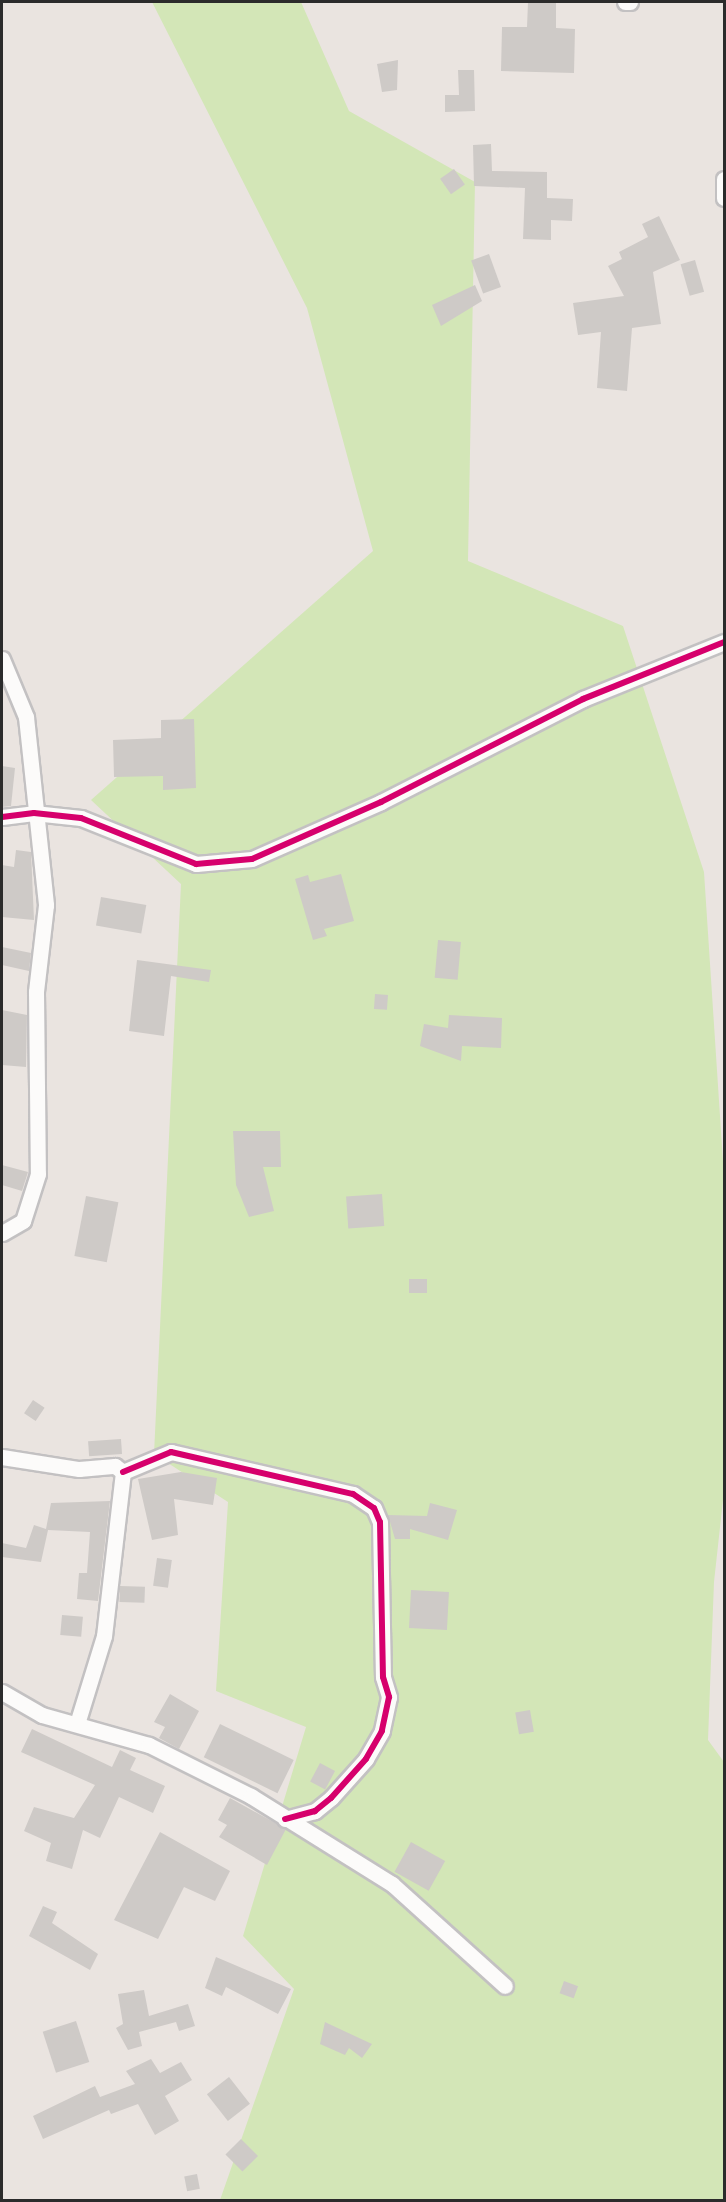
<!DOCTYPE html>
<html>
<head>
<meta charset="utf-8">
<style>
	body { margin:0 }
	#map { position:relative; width:726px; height:2202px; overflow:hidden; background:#eae4e0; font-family:"Archivo Narrow",sans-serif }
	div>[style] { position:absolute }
	.green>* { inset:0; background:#d3e6b7 }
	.building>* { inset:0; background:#cecac7; transform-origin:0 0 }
	.roads { filter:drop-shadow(2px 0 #c3c1c2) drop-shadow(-2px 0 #c3c1c2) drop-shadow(0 2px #c3c1c2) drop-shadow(0 -2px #c3c1c2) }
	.minor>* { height:15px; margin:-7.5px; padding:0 7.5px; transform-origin:7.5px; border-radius:7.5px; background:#fcfbfa }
	.cycleway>* { height:6px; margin:-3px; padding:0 3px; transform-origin:3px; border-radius:3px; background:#d6006c }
	span { translate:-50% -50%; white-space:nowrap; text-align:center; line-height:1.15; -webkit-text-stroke:4.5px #fff; paint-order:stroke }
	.frame { position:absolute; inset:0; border:3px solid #2b2b2b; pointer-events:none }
</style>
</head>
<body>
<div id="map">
	<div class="green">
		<i style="clip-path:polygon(152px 2px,301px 2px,349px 111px,475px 182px,468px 561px,623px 626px,704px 872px,724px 1177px,724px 1491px,714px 1582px,708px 1740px,724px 1762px,724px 2200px,220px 2200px,294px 1989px,243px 1936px,306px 1727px,216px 1691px,228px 1502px,154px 1454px,181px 884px,91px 800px,373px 551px,307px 308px)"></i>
	</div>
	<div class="building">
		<i style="clip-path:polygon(528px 2px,556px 2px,556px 28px,575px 29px,574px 73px,501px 71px,502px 27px,527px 27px)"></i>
		<i style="clip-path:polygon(398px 60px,397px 90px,382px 92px,377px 64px)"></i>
		<i style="clip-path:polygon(458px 70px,474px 70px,475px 111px,445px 112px,445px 95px,459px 95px)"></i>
		<i style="clip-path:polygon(491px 144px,492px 171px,547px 172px,547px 198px,573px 199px,572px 221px,551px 220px,551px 240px,523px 239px,525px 188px,474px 186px,473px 145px)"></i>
		<i style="left:454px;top:169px;width:19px;height:17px;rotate:55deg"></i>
		<i style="clip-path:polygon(659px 216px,680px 260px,653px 272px,661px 324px,632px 328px,627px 391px,597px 388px,601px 332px,578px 335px,573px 303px,624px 296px,608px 266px,622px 259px,619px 252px,648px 237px,642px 224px)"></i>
		<i style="left:489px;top:254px;width:35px;height:19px;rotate:70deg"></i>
		<i style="left:695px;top:260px;width:33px;height:15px;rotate:74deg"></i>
		<i style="clip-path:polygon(475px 285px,482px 301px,441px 326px,432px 305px)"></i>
		<i style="clip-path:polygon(194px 719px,196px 788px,163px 790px,163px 776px,114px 777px,113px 740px,161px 738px,161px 720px)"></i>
		<i style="clip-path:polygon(2px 766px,15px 768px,11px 806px,2px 807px)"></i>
		<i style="clip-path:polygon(16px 850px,31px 852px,34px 920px,2px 917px,2px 865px,14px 867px)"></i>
		<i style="clip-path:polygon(341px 874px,354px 921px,324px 929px,327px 936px,313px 940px,295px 879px,308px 875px,310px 882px)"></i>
		<i style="left:101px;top:897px;width:46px;height:29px;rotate:10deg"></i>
		<i style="left:438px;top:940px;width:23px;height:38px;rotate:5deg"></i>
		<i style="clip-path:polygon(2px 947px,31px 953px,29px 971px,2px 965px)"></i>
		<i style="clip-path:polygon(137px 960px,211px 970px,209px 982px,171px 976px,164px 1036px,129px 1031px)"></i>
		<i style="left:375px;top:994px;width:13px;height:15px;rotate:4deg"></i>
		<i style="clip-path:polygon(2px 1010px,27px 1015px,26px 1067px,2px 1065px)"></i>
		<i style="clip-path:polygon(449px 1015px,502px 1018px,501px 1048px,462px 1046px,461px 1061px,420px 1046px,424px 1024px,448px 1028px)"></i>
		<i style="clip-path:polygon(233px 1131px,280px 1131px,281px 1167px,263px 1167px,274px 1211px,249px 1217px,236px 1185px)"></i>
		<i style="clip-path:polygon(2px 1165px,28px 1172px,22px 1191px,2px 1185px)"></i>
		<i style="left:382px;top:1194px;width:32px;height:36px;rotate:86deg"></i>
		<i style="left:86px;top:1196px;width:33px;height:61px;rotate:11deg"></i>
		<i style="left:409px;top:1279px;width:18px;height:14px"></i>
		<i style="left:33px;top:1400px;width:14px;height:16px;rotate:34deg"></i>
		<i style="left:121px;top:1439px;width:15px;height:33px;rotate:86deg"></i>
		<i style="clip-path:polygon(181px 1472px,217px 1478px,213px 1505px,174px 1499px,178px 1535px,152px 1540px,138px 1479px)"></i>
		<i style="clip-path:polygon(110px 1501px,98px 1601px,77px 1599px,79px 1573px,87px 1573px,90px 1532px,48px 1530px,41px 1562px,2px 1557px,2px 1543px,26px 1548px,34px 1525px,46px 1529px,51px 1503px)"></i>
		<i style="clip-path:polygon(430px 1503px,457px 1510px,448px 1540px,410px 1529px,410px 1539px,395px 1539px,388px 1515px,427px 1516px)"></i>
		<i style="left:157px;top:1558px;width:15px;height:28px;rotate:8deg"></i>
		<i style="left:120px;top:1586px;width:25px;height:16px;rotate:2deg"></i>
		<i style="left:411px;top:1590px;width:38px;height:38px;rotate:3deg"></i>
		<i style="left:62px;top:1615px;width:21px;height:20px;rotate:5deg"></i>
		<i style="clip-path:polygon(170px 1694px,199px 1711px,179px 1749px,159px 1738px,165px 1727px,154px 1722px)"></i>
		<i style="left:530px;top:1710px;width:22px;height:15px;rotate:80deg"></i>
		<i style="left:220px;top:1724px;width:82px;height:37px;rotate:26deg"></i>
		<i style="clip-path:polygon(32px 1729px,112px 1767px,120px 1750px,136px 1758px,130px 1770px,165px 1786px,153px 1813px,119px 1797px,100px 1838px,83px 1830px,72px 1869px,46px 1861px,51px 1843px,24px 1831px,34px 1807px,74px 1818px,95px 1785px,21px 1752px)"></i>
		<i style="left:320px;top:1763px;width:17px;height:21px;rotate:28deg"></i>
		<i style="clip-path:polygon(230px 1798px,286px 1829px,267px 1865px,219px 1837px,227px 1825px,218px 1820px)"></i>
		<i style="clip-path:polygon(160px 1832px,230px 1871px,215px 1901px,184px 1887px,158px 1939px,114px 1920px)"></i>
		<i style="left:411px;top:1842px;width:39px;height:34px;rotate:29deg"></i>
		<i style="clip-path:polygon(43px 1906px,57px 1912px,52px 1923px,98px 1954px,90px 1970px,29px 1936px)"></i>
		<i style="clip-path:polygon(216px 1957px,291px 1989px,278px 2014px,226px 1987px,222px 1996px,205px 1988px)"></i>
		<i style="left:564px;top:1981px;width:15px;height:13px;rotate:20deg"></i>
		<i style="clip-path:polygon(144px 1990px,149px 2016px,188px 2004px,195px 2026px,179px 2031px,176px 2022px,139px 2032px,142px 2046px,128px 2050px,116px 2028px,123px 2024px,118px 1994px)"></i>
		<i style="left:76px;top:2021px;width:43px;height:35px;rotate:72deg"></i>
		<i style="clip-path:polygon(325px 2022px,329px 2024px,372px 2044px,362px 2058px,349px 2048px,345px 2055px,320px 2044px)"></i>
		<i style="clip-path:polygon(151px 2059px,160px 2073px,181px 2062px,192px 2080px,165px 2096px,179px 2121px,155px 2135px,138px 2104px,111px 2114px,109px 2110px,43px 2139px,33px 2116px,95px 2086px,100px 2097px,135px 2084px,126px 2071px)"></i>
		<i style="left:229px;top:2077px;width:34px;height:28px;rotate:52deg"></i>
		<i style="left:241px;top:2139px;width:24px;height:22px;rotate:45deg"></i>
		<i style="left:197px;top:2174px;width:15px;height:13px;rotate:79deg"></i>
	</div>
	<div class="roads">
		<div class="minor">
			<i style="left:625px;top:2px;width:5px"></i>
			<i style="left:724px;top:179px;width:19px;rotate:90deg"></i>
			<i style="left:2px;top:659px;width:63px;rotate:67.5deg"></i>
			<i style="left:26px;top:717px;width:189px;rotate:83.9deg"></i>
			<i style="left:46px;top:905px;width:88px;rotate:96.6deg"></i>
			<i style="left:36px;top:992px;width:182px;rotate:89.4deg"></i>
			<i style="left:38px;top:1174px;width:49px;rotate:107.7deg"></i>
			<i style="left:23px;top:1221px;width:24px;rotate:150deg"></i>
			<i style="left:2px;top:817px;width:32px;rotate:-7deg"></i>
			<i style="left:34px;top:813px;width:47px;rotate:6.1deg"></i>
			<i style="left:81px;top:818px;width:124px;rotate:21.8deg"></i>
			<i style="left:196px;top:864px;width:56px;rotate:-5.1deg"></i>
			<i style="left:252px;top:859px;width:141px;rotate:-23.8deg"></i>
			<i style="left:381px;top:802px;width:227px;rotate:-27deg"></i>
			<i style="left:583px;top:699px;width:152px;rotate:-22deg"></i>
			<i style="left:2px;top:1457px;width:78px;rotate:8.9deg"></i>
			<i style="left:79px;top:1469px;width:36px;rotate:-5deg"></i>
			<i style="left:115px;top:1466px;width:10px;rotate:37deg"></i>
			<i style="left:123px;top:1472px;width:165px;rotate:96.6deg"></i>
			<i style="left:104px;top:1636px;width:92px;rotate:107.1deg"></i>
			<i style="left:123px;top:1472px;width:52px;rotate:-22.6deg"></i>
			<i style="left:171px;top:1452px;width:187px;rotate:13deg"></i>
			<i style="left:353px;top:1494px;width:25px;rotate:34deg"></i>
			<i style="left:374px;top:1508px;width:15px;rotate:67deg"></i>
			<i style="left:380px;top:1522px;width:155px;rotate:88.9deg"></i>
			<i style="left:383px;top:1677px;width:21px;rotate:73deg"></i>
			<i style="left:389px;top:1697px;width:35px;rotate:102deg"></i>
			<i style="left:382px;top:1731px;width:32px;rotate:120deg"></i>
			<i style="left:366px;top:1759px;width:52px;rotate:131.9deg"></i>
			<i style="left:331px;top:1798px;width:21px;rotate:141deg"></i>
			<i style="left:315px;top:1811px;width:31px;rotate:165deg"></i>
			<i style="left:2px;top:1692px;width:46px;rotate:29.9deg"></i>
			<i style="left:42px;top:1715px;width:111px;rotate:15.7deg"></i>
			<i style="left:149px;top:1745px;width:114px;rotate:26.6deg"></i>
			<i style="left:251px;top:1796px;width:166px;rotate:32deg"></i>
			<i style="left:392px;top:1884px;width:152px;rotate:42.1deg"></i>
		</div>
	</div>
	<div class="cycleway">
		<i style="left:2px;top:817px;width:32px;rotate:-7deg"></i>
		<i style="left:34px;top:813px;width:47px;rotate:6.1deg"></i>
		<i style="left:81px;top:818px;width:124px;rotate:21.8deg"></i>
		<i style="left:196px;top:864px;width:56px;rotate:-5.1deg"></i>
		<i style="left:252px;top:859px;width:141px;rotate:-23.8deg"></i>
		<i style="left:381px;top:802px;width:227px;rotate:-27deg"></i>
		<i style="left:583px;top:699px;width:152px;rotate:-22deg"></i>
		<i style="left:123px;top:1472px;width:52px;rotate:-22.6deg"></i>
		<i style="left:171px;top:1452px;width:187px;rotate:13deg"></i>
		<i style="left:353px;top:1494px;width:25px;rotate:34deg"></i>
		<i style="left:374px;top:1508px;width:15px;rotate:67deg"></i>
		<i style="left:380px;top:1522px;width:155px;rotate:88.9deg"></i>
		<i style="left:383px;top:1677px;width:21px;rotate:73deg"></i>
		<i style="left:389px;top:1697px;width:35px;rotate:102deg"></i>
		<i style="left:382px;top:1731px;width:32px;rotate:120deg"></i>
		<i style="left:366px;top:1759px;width:52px;rotate:131.9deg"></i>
		<i style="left:331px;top:1798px;width:21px;rotate:141deg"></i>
		<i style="left:315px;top:1811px;width:31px;rotate:165deg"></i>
	</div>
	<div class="frame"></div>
</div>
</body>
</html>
